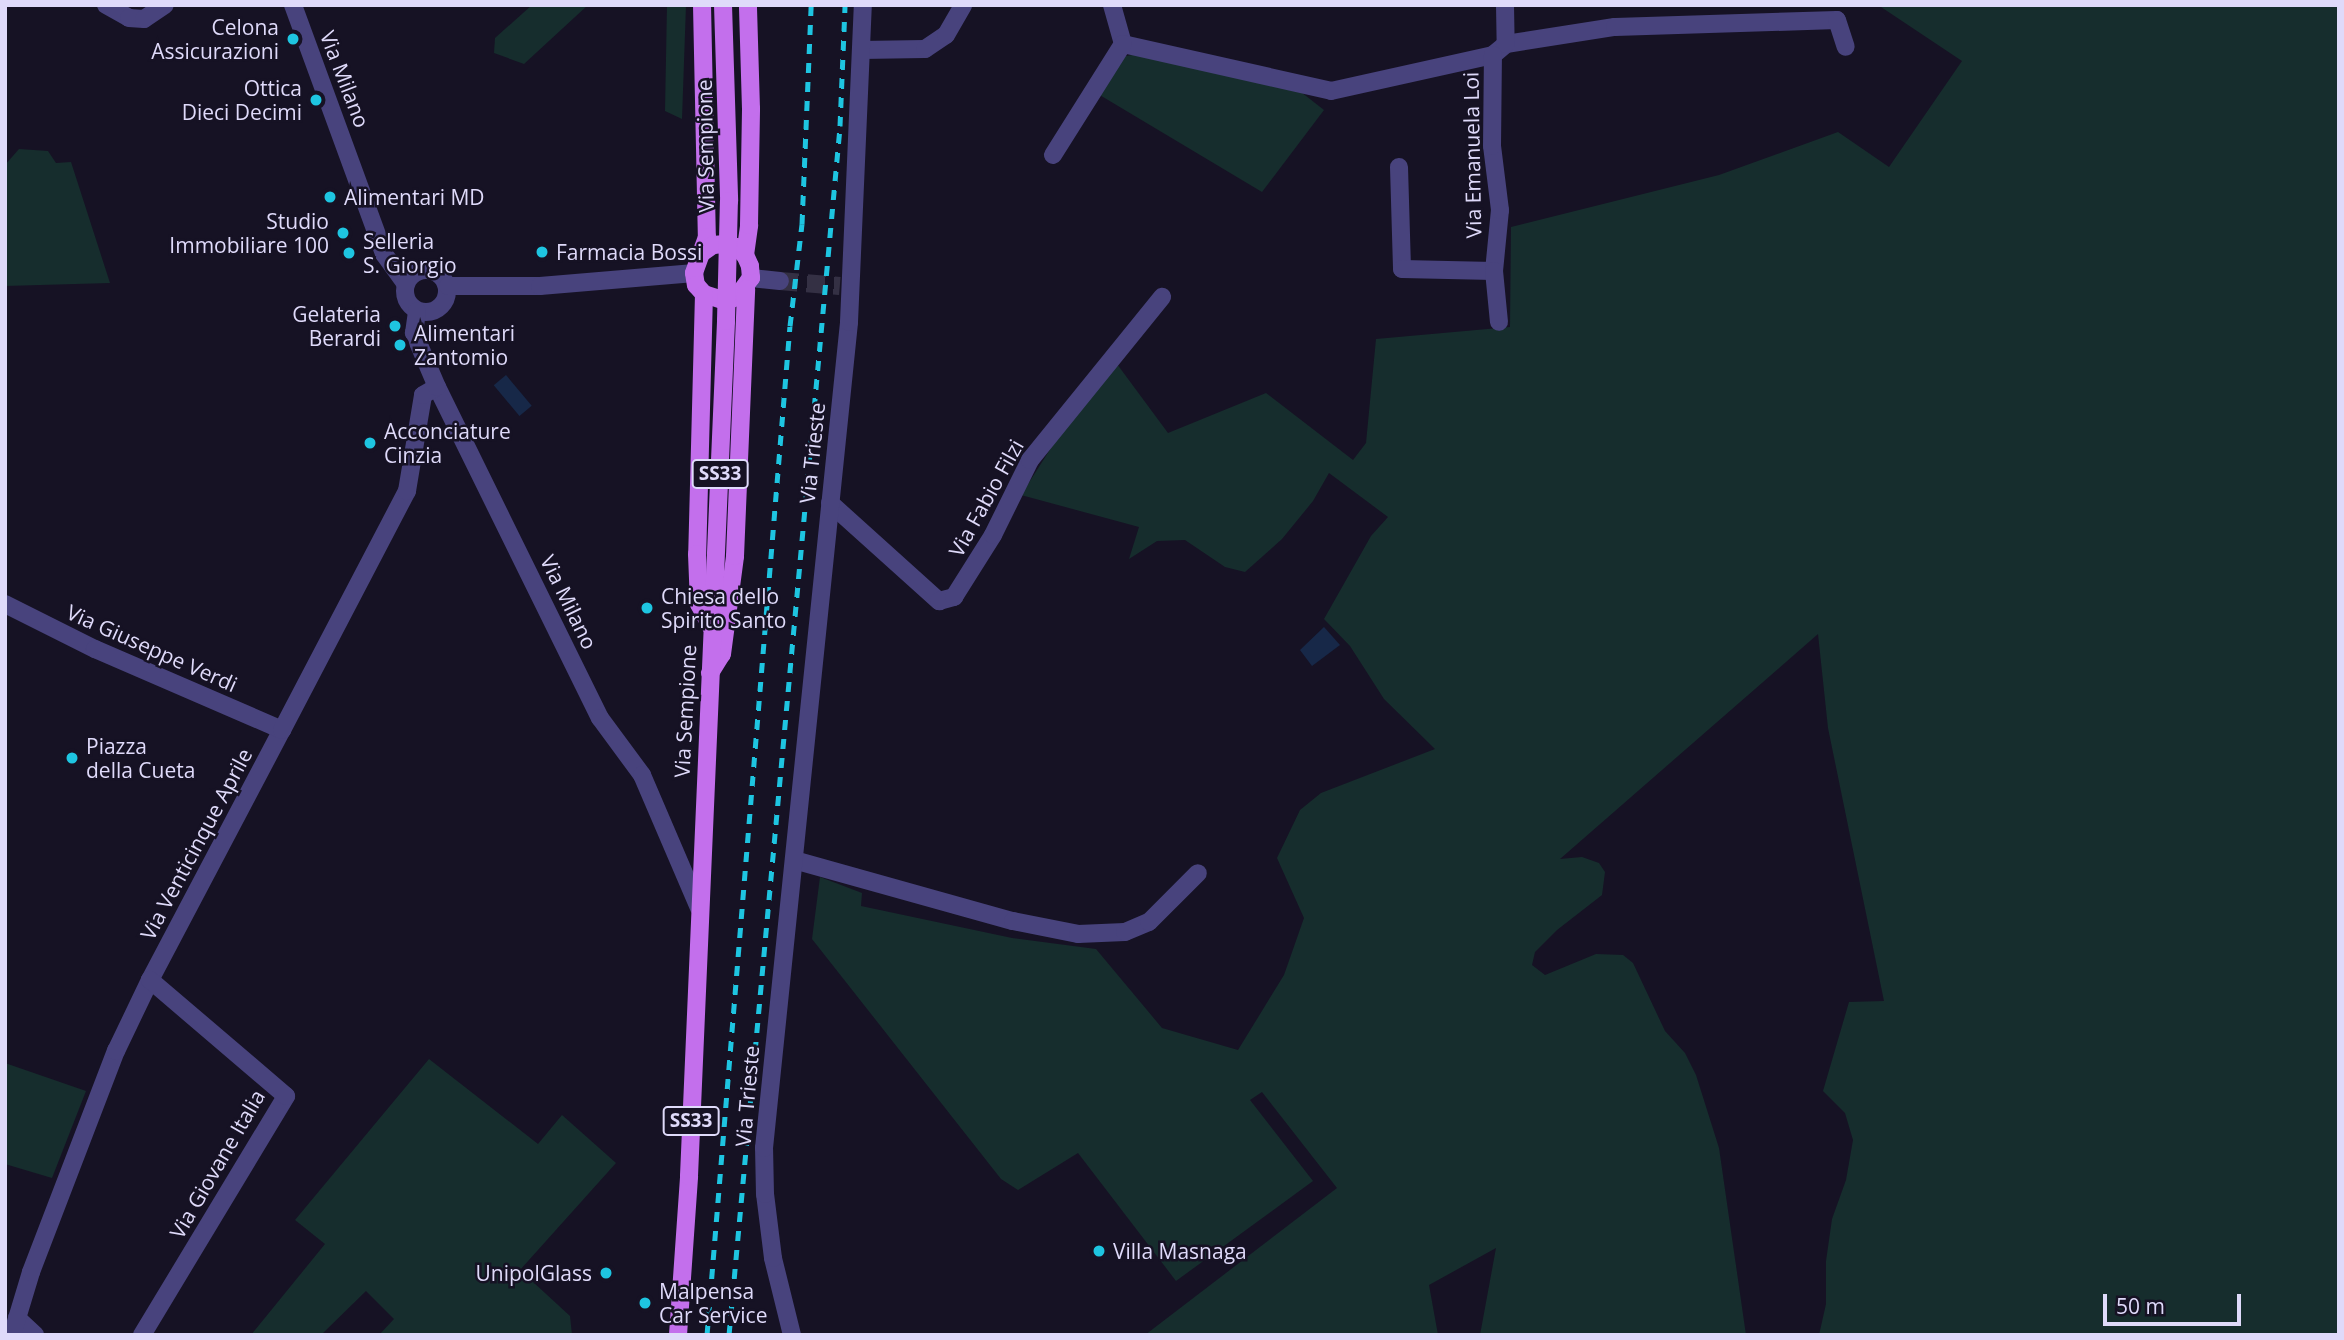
<!DOCTYPE html>
<html>
<head>
<meta charset="utf-8">
<style>
	body { margin:0 }
	#map { position:relative; width:2344px; height:1340px; overflow:hidden; background:#161224; font-family:"Open Sans",sans-serif }
	div>[style] { position:absolute }
	.green>* { inset:0; background:#162d2d }
	.water>* { inset:0; background:#172848; transform-origin:0 0 }
	.tertiary-tunnel>* { height:18px; margin-top:-9px; transform-origin:0; background:repeating-linear-gradient(90deg,#343044 0 18px,transparent 0 27px) }
	.minor>* { height:18px; margin:-9px; padding:0 9px; transform-origin:9px; border-radius:9px; background:#48437d }
	.tertiary>* { height:18px; margin:-9px; padding:0 9px; transform-origin:9px; border-radius:9px; background:#48437d }
	.tertiary>.ring { margin:-9px; padding:0; box-sizing:content-box; background:none; border:18px solid #48437d; border-radius:50% }
	.primary>* { height:18px; margin:-9px; padding:0 9px; transform-origin:9px; border-radius:9px; background:#c36fec }
	.rail>* { height:5px; margin-top:-2.5px; transform-origin:0; background:repeating-linear-gradient(90deg,#1ec5e1 0 10px,transparent 0 19px) }
	.primary-bridge>* { height:18px; margin:-9px; padding:0 9px; transform-origin:9px; border-radius:9px; background:#c36fec }
	.dots>* { width:19px; height:19px; translate:-50% -50%; box-sizing:border-box; border:4px solid #161224; border-radius:50% }
	span { translate:-50% -50%; white-space:nowrap; text-align:center; line-height:1.15; -webkit-text-stroke:5px #161224; paint-order:stroke }
	.shield-label span { padding:2px 5px; background:#161224; border:2px solid; border-radius:5px; -webkit-text-stroke-width:0 }
	.shield-label { font-size:19px; color:#dfdafa; font-weight:700 }
	.poi-label { font-size:21px; color:#dfdafa }
	.right { translate:-100% -50%; text-align:right }
	.left { translate:0 -50%; text-align:left }
	.street-label { font-size:21px; color:#dfdafa }
	.frame { position:absolute; inset:0; border:7px solid #dfdafa; pointer-events:none }
	.scale { position:absolute; left:2103px; top:1294px; width:138px; height:32px; box-sizing:border-box; border:4px solid #dfdafa; border-top:0; padding-left:9px; font-size:21px; line-height:24px; white-space:nowrap; color:#dfdafa; -webkit-text-stroke:5px #161224; paint-order:stroke }
</style>
</head>
<body>
<div id="map">
	<div class="green">
		<i style="clip-path:polygon(532px 5px,588px 5px,524px 64px,494px 53px,495px 38px)"></i>
		<i style="clip-path:polygon(667px 5px,686px 5px,682px 119px,665px 111px)"></i>
		<i style="clip-path:polygon(1878px 5px,2339px 5px,2339px 1335px,1819px 1335px,1826px 1304px,1826px 1261px,1832px 1219px,1846px 1180px,1853px 1140px,1845px 1113px,1823px 1091px,1849px 1002px,1884px 1001px,1828px 728px,1818px 634px,1560px 859px,1582px 857px,1599px 863px,1605px 872px,1602px 895px,1557px 930px,1535px 952px,1532px 965px,1545px 975px,1596px 954px,1623px 955px,1633px 963px,1665px 1031px,1685px 1053px,1696px 1075px,1719px 1148px,1746px 1335px,1480px 1335px,1496px 1248px,1429px 1285px,1438px 1335px,1145px 1335px,1337px 1188px,1262px 1092px,1250px 1100px,1313px 1181px,1176px 1281px,1078px 1153px,1018px 1190px,1001px 1179px,812px 939px,820px 877px,862px 893px,861px 906px,1012px 938px,1096px 949px,1162px 1028px,1238px 1050px,1284px 975px,1304px 918px,1277px 858px,1300px 810px,1321px 793px,1435px 749px,1384px 699px,1350px 646px,1324px 619px,1371px 536px,1388px 517px,1329px 473px,1313px 501px,1282px 539px,1245px 572px,1225px 567px,1185px 540px,1157px 541px,1129px 559px,1139px 527px,1021px 495px,1060px 434px,1117px 364px,1168px 433px,1266px 393px,1353px 460px,1366px 443px,1376px 339px,1510px 327px,1511px 227px,1719px 175px,1838px 132px,1889px 167px,1962px 61px)"></i>
		<i style="clip-path:polygon(1139px 54px,1301px 92px,1324px 110px,1262px 192px,1098px 94px,1115px 67px,1126px 56px)"></i>
		<i style="clip-path:polygon(19px 149px,48px 151px,56px 163px,71px 162px,110px 283px,5px 286px,5px 165px)"></i>
		<i style="clip-path:polygon(429px 1059px,538px 1144px,562px 1115px,616px 1163px,520px 1270px,570px 1316px,572px 1335px,379px 1335px,394px 1319px,366px 1291px,321px 1335px,251px 1335px,325px 1244px,295px 1220px)"></i>
		<i style="clip-path:polygon(5px 1063px,86px 1091px,52px 1178px,5px 1164px)"></i>
	</div>
	<div class="water">
		<i style="left:506px;top:375px;width:40px;height:16px;rotate:50deg"></i>
		<i style="clip-path:polygon(1324px 627px,1340px 645px,1312px 666px,1300px 650px)"></i>
	</div>
	<div class="tertiary-tunnel">
		<i style="left:780px;top:281px;width:60px;rotate:4.8deg"></i>
	</div>
	<div class="minor">
		<i style="left:106px;top:5px;width:26px;rotate:29deg"></i>
		<i style="left:129px;top:18px;width:15px;rotate:4deg"></i>
		<i style="left:144px;top:19px;width:25px;rotate:-34deg"></i>
		<i style="left:293px;top:5px;width:265px;rotate:69.9deg"></i>
		<i style="left:384px;top:254px;width:37px;rotate:54deg"></i>
		<i style="left:1112px;top:5px;width:41px;rotate:74.2deg"></i>
		<i style="left:1123px;top:44px;width:213px;rotate:12.7deg"></i>
		<i style="left:1331px;top:91px;width:166px;rotate:-12.5deg"></i>
		<i style="left:1493px;top:55px;width:17px;rotate:-40deg"></i>
		<i style="left:1506px;top:44px;width:110px;rotate:-8.9deg"></i>
		<i style="left:1615px;top:27px;width:222px;rotate:-1.8deg"></i>
		<i style="left:1837px;top:20px;width:28px;rotate:72deg"></i>
		<i style="left:1505px;top:5px;width:39px;rotate:89deg"></i>
		<i style="left:861px;top:50px;width:64px;rotate:-0.9deg"></i>
		<i style="left:925px;top:49px;width:25px;rotate:-34deg"></i>
		<i style="left:946px;top:35px;width:34px;rotate:-60deg"></i>
		<i style="left:1053px;top:155px;width:131px;rotate:-57.8deg"></i>
		<i style="left:1399px;top:167px;width:102px;rotate:88.3deg"></i>
		<i style="left:1402px;top:269px;width:92px;rotate:1.2deg"></i>
		<i style="left:1494px;top:271px;width:61px;rotate:-84.4deg"></i>
		<i style="left:1500px;top:210px;width:64px;rotate:-97.1deg"></i>
		<i style="left:1492px;top:146px;width:91px;rotate:-89.4deg"></i>
		<i style="left:1494px;top:271px;width:51px;rotate:84.4deg"></i>
		<i style="left:437px;top:387px;width:369px;rotate:63.8deg"></i>
		<i style="left:600px;top:718px;width:71px;rotate:53.6deg"></i>
		<i style="left:642px;top:775px;width:145px;rotate:66.8deg"></i>
		<i style="left:830px;top:503px;width:147px;rotate:42deg"></i>
		<i style="left:939px;top:601px;width:16px;rotate:-15deg"></i>
		<i style="left:954px;top:597px;width:73px;rotate:-57.8deg"></i>
		<i style="left:993px;top:535px;width:84px;rotate:-63.7deg"></i>
		<i style="left:1030px;top:460px;width:210px;rotate:-51deg"></i>
		<i style="left:794px;top:860px;width:227px;rotate:15.6deg"></i>
		<i style="left:1013px;top:921px;width:66px;rotate:11.3deg"></i>
		<i style="left:1078px;top:934px;width:47px;rotate:-2.4deg"></i>
		<i style="left:1125px;top:932px;width:26px;rotate:-23deg"></i>
		<i style="left:1149px;top:922px;width:69px;rotate:-45deg"></i>
		<i style="left:17px;top:1318px;width:25px;rotate:43deg"></i>
		<i style="left:12px;top:1335px;width:66px;rotate:-73.2deg"></i>
		<i style="left:31px;top:1272px;width:237px;rotate:-69deg"></i>
		<i style="left:116px;top:1051px;width:79px;rotate:-64.4deg"></i>
		<i style="left:150px;top:980px;width:283px;rotate:-62.2deg"></i>
		<i style="left:142px;top:1335px;width:279px;rotate:-58.9deg"></i>
		<i style="left:286px;top:1096px;width:179px;rotate:-139.5deg"></i>
	</div>
	<div class="tertiary">
		<i class="ring" style="left:405px;top:270px;width:24px;height:24px"></i>
		<i style="left:751px;top:278px;width:29px;rotate:6deg"></i>
		<i style="left:448px;top:286px;width:92px"></i>
		<i style="left:540px;top:286px;width:155px;rotate:-4.8deg"></i>
		<i style="left:5px;top:604px;width:101px;rotate:26.6deg"></i>
		<i style="left:95px;top:649px;width:204px;rotate:23.4deg"></i>
		<i style="left:282px;top:730px;width:270px;rotate:-62.4deg"></i>
		<i style="left:407px;top:491px;width:97px;rotate:-80.5deg"></i>
		<i style="left:423px;top:395px;width:16px;rotate:-30deg"></i>
		<i style="left:437px;top:387px;width:59px;rotate:-113.1deg"></i>
		<i style="left:414px;top:333px;width:22px;rotate:-82deg"></i>
		<i style="left:792px;top:1335px;width:79px;rotate:-103.9deg"></i>
		<i style="left:773px;top:1258px;width:64px;rotate:-97.1deg"></i>
		<i style="left:765px;top:1194px;width:46px;rotate:-91.2deg"></i>
		<i style="left:764px;top:1148px;width:830px;rotate:-84.12deg"></i>
		<i style="left:849px;top:322px;width:317px;rotate:-87.5deg"></i>
	</div>
	<div class="primary">
		<i style="left:702px;top:5px;width:232px;rotate:88.8deg"></i>
		<i style="left:707px;top:237px;width:38px;rotate:110deg"></i>
		<i style="left:694px;top:273px;width:12px;rotate:81deg"></i>
		<i style="left:696px;top:285px;width:12px;rotate:48deg"></i>
		<i style="left:704px;top:294px;width:23px;rotate:18deg"></i>
		<i style="left:726px;top:301px;width:12px;rotate:-20deg"></i>
		<i style="left:737px;top:297px;width:24px;rotate:-54deg"></i>
		<i style="left:751px;top:278px;width:12px;rotate:-95deg"></i>
		<i style="left:750px;top:266px;width:12px;rotate:-114deg"></i>
		<i style="left:745px;top:255px;width:12px;rotate:-138deg"></i>
		<i style="left:736px;top:247px;width:11px;rotate:-165deg"></i>
		<i style="left:725px;top:244px;width:12px;rotate:175deg"></i>
		<i style="left:713px;top:245px;width:12px;rotate:145deg"></i>
		<i style="left:723px;top:5px;width:196px;rotate:88.2deg"></i>
		<i style="left:745px;top:255px;width:30px;rotate:-82deg"></i>
		<i style="left:749px;top:225px;width:116px;rotate:-89deg"></i>
		<i style="left:751px;top:109px;width:104px;rotate:-91.7deg"></i>
		<i style="left:704px;top:294px;width:260px;rotate:91.5deg"></i>
		<i style="left:697px;top:554px;width:50px;rotate:87.7deg"></i>
		<i style="left:699px;top:604px;width:26px;rotate:62deg"></i>
		<i style="left:710px;top:673px;width:22px;rotate:-58deg"></i>
		<i style="left:722px;top:654px;width:99px;rotate:-82.4deg"></i>
		<i style="left:735px;top:556px;width:267px;rotate:-87.6deg"></i>
		<i style="left:678px;top:1335px;width:159px;rotate:-86deg"></i>
		<i style="left:689px;top:1176px;width:856px;rotate:-87.52deg"></i>
	</div>
	<div class="rail">
		<i style="left:707px;top:1335px;width:1012px;rotate:-85.3deg"></i>
		<i style="left:790px;top:326px;width:103px;rotate:-83.3deg"></i>
		<i style="left:802px;top:224px;width:219px;rotate:-87.6deg"></i>
		<i style="left:729px;top:1335px;width:1214px;rotate:-84.75deg"></i>
		<i style="left:840px;top:126px;width:121px;rotate:-87.6deg"></i>
	</div>
	<div class="primary-bridge">
		<i style="left:726px;top:321px;width:120px;rotate:-88.6deg"></i>
	</div>
	<div class="dots">
		<i style="left:293px;top:39px;background:#1ec5e1"></i>
		<i style="left:316px;top:100px;background:#1ec5e1"></i>
		<i style="left:330px;top:197px;background:#1ec5e1"></i>
		<i style="left:343px;top:233px;background:#1ec5e1"></i>
		<i style="left:542px;top:252px;background:#1ec5e1"></i>
		<i style="left:349px;top:253px;background:#1ec5e1"></i>
		<i style="left:395px;top:326px;background:#1ec5e1"></i>
		<i style="left:400px;top:345px;background:#1ec5e1"></i>
		<i style="left:370px;top:443px;background:#1ec5e1"></i>
		<i style="left:647px;top:608px;background:#1ec5e1"></i>
		<i style="left:72px;top:758px;background:#1ec5e1"></i>
		<i style="left:1099px;top:1251px;background:#1ec5e1"></i>
		<i style="left:606px;top:1273px;background:#1ec5e1"></i>
		<i style="left:645px;top:1303px;background:#1ec5e1"></i>
	</div>
	<div class="shield-label">
		<span style="left:720px;top:474px">SS33</span>
		<span style="left:691px;top:1121px">SS33</span>
	</div>
	<div class="poi-label">
		<span class="right" style="left:279px;top:39px">Celona<br>Assicurazioni</span>
		<span class="right" style="left:302px;top:100px">Ottica<br>Dieci Decimi</span>
		<span class="left" style="left:344px;top:197px">Alimentari MD</span>
		<span class="right" style="left:329px;top:233px">Studio<br>Immobiliare 100</span>
		<span class="left" style="left:363px;top:253px">Selleria<br>S. Giorgio</span>
		<span class="left" style="left:556px;top:252px">Farmacia Bossi</span>
		<span class="right" style="left:381px;top:326px">Gelateria<br>Berardi</span>
		<span class="left" style="left:414px;top:345px">Alimentari<br>Zantomio</span>
		<span class="left" style="left:384px;top:443px">Acconciature<br>Cinzia</span>
		<span class="left" style="left:661px;top:608px">Chiesa dello<br>Spirito Santo</span>
		<span class="left" style="left:86px;top:758px">Piazza<br>della Cueta</span>
		<span class="left" style="left:1113px;top:1251px">Villa Masnaga</span>
		<span class="right" style="left:592px;top:1273px">UnipolGlass</span>
		<span class="left" style="left:659px;top:1303px">Malpensa<br>Car Service</span>
	</div>
	<div class="street-label">
		<span style="left:345px;top:79px;rotate:69deg">Via Milano</span>
		<span style="left:705px;top:146px;rotate:-91deg">Via Sempione</span>
		<span style="left:1472px;top:155px;rotate:-91deg">Via Emanuela Loi</span>
		<span style="left:812px;top:453px;rotate:-84deg">Via Trieste</span>
		<span style="left:986px;top:498px;rotate:-61deg">Via Fabio Filzi</span>
		<span style="left:569px;top:602px;rotate:64deg">Via Milano</span>
		<span style="left:152px;top:648px;rotate:24deg">Via Giuseppe Verdi</span>
		<span style="left:685px;top:711px;rotate:-87deg">Via Sempione</span>
		<span style="left:196px;top:844px;rotate:-62deg">Via Venticinque Aprile</span>
		<span style="left:747px;top:1096px;rotate:-85deg">Via Trieste</span>
		<span style="left:217px;top:1164px;rotate:-60deg">Via Giovane Italia</span>
	</div>
	<div class="frame"></div>
	<div class="scale">50 m</div>
</div>
</body>
</html>
